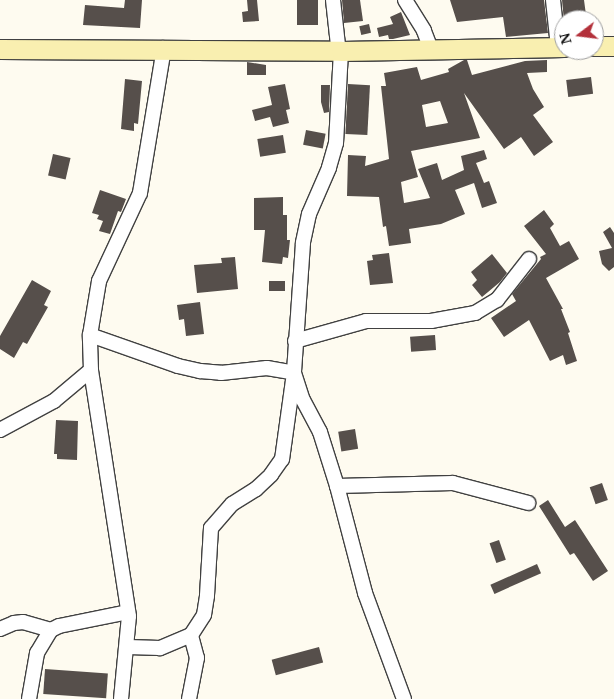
<!DOCTYPE html>
<html>
<head>
<meta charset="utf-8">
<style>
	body { margin:0 }
	#map { position:relative; width:614px; height:699px; overflow:hidden; background:#fefbf0; font-family:"Noto Serif",serif }
	div>[style] { position:absolute }
	.building>* { inset:0; background:#564f4b; transform-origin:0 0 }
	.roads { filter:drop-shadow(1px 0 #414141) drop-shadow(-1px 0 #414141) drop-shadow(0 1px #414141) drop-shadow(0 -1px #414141) }
	.street>* { height:14px; margin:-7px; padding:0 7px; transform-origin:7px; border-radius:7px; background:#fff }
	.secondary>* { height:19px; margin:-9.5px; padding:0 9.5px; transform-origin:9.5px; border-radius:9.5px; background:#f9efb0 }
	span { translate:-50% -50%; white-space:nowrap; text-align:center; line-height:1.15; -webkit-text-stroke:5px #fff; paint-order:stroke }
	.north { position:absolute; left:554px; top:10px; width:50px; height:50px; box-sizing:border-box; background:#fff; border:1px solid #9f9f9f; border-radius:50%; rotate:255deg; font-size:14px; font-weight:700; line-height:20px; text-align:center; color:#0e0e0e }
	.north::after { content:''; display:block; margin:auto; width:18px; height:22px; background:#b3303a; clip-path:polygon(50% 0,100% 100%,50% 72%,0 100%) }
</style>
</head>
<body>
<div id="map">
	<div class="building">
		<i style="clip-path:polygon(125px 0,142px 0,140px 28px,83px 25px,85px 5px,124px 8px)"></i>
		<i style="clip-path:polygon(247px 0,257px 0,259px 21px,243px 22px,242px 12px,248px 11px)"></i>
		<i style="left:297px;top:0;width:21px;height:25px"></i>
		<i style="clip-path:polygon(342px 0,360px 0,363px 21px,344px 23px)"></i>
		<i style="clip-path:polygon(450px 0,544px 0,548px 33px,506px 37px,503px 17px,457px 22px)"></i>
		<i style="clip-path:polygon(562px 0,584px 0,586px 15px,564px 18px,564px 21px)"></i>
		<i style="clip-path:polygon(401px 12px,410px 35px,393px 39px,389px 39px,388px 35px,379px 37px,377px 28px,393px 24px,390px 17px)"></i>
		<i style="left:369px;top:24px;width:9px;height:10px;rotate:77deg"></i>
		<i style="clip-path:polygon(evenodd,464px 60px,467px 60px,472px 75px,525px 61px,547px 60px,547px 72px,527px 73px,533px 89px,544px 107px,533px 115px,553px 142px,534px 156px,521px 137px,504px 149px,464px 93px,480px 138px,411px 151px,418px 177px,401px 182px,404px 203px,430px 198px,418px 169px,437px 163px,442px 180px,464px 170px,461px 156px,484px 150px,487px 159px,476px 163px,484px 183px,489px 181px,497px 203px,482px 208px,474px 183px,455px 190px,465px 214px,441px 224px,409px 229px,411px 243px,389px 246px,386px 226px,383px 227px,379px 197px,347px 196px,348px 155px,366px 156px,365px 166px,389px 159px,381px 86px,386px 86px,384px 73px,417px 67px,421px 80px,449px 72px,448px 69px,464px 60px,440px 101px,448px 123px,426px 127px,422px 105px,440px 101px)"></i>
		<i style="clip-path:polygon(247px 62px,266px 65px,266px 75px,247px 75px)"></i>
		<i style="left:591px;top:77px;width:17px;height:25px;rotate:83deg"></i>
		<i style="clip-path:polygon(125px 79px,142px 81px,138px 124px,134px 123px,134px 131px,121px 129px)"></i>
		<i style="clip-path:polygon(285px 84px,290px 109px,286px 110px,289px 123px,273px 127px,270px 117px,255px 121px,252px 110px,272px 105px,268px 87px)"></i>
		<i style="left:348px;top:84px;width:22px;height:50px;rotate:3deg"></i>
		<i style="clip-path:polygon(321px 85px,330px 85px,329px 112px,324px 113px,321px 102px)"></i>
		<i style="left:306px;top:130px;width:20px;height:15px;rotate:11deg"></i>
		<i style="left:283px;top:135px;width:18px;height:26px;rotate:81deg"></i>
		<i style="left:53px;top:154px;width:18px;height:22px;rotate:13deg"></i>
		<i style="clip-path:polygon(100px 190px,126px 199px,121px 212px,118px 211px,110px 234px,99px 231px,103px 221px,97px 219px,99px 215px,92px 213px)"></i>
		<i style="clip-path:polygon(283px 197px,283px 215px,287px 215px,287px 240px,290px 240px,288px 258px,283px 257px,282px 264px,262px 262px,265px 230px,254px 230px,254px 198px)"></i>
		<i style="clip-path:polygon(544px 210px,554px 224px,550px 228px,560px 246px,569px 241px,579px 259px,546px 278px,563px 309px,561px 309px,570px 332px,568px 333px,577px 361px,566px 365px,563px 355px,550px 361px,529px 320px,504px 337px,491px 318px,516px 301px,512px 294px,541px 259px,540px 257px,546px 254px,524px 226px)"></i>
		<i style="clip-path:polygon(610px 227px,614px 233px,614px 267px,609px 271px,602px 264px,599px 251px,612px 248px,603px 232px)"></i>
		<i style="clip-path:polygon(389px 253px,393px 283px,370px 285px,367px 261px,373px 260px,372px 255px)"></i>
		<i style="clip-path:polygon(492px 254px,507px 273px,500px 282px,482px 297px,472px 285px,477px 280px,471px 272px)"></i>
		<i style="clip-path:polygon(235px 257px,238px 289px,197px 293px,194px 265px,222px 263px,221px 258px)"></i>
		<i style="clip-path:polygon(32px 280px,51px 291px,44px 305px,48px 307px,27px 344px,23px 342px,14px 358px,0 349px,0 336px)"></i>
		<i style="left:269px;top:281px;width:16px;height:10px"></i>
		<i style="clip-path:polygon(200px 302px,204px 334px,186px 336px,184px 319px,179px 320px,177px 305px)"></i>
		<i style="left:435px;top:335px;width:15px;height:25px;rotate:86deg"></i>
		<i style="clip-path:polygon(56px 420px,78px 421px,77px 460px,57px 459px,57px 454px,54px 454px)"></i>
		<i style="left:355px;top:429px;width:20px;height:17px;rotate:81deg"></i>
		<i style="left:602px;top:483px;width:18px;height:13px;rotate:71deg"></i>
		<i style="clip-path:polygon(548px 500px,565px 527px,575px 520px,608px 571px,593px 581px,574px 553px,570px 555px,539px 506px)"></i>
		<i style="left:499px;top:540px;width:21px;height:10px;rotate:71deg"></i>
		<i style="left:537px;top:564px;width:10px;height:51px;rotate:66deg"></i>
		<i style="left:319px;top:647px;width:16px;height:49px;rotate:75deg"></i>
		<i style="left:45px;top:669px;width:63px;height:25px;rotate:4deg"></i>
	</div>
	<div class="roads">
		<div class="street">
			<i style="left:333px;top:0;width:45px;rotate:83.7deg"></i>
			<i style="left:338px;top:45px;width:7px;rotate:63deg"></i>
			<i style="left:341px;top:51px;width:92px;rotate:93.1deg"></i>
			<i style="left:336px;top:143px;width:26px;rotate:106deg"></i>
			<i style="left:329px;top:168px;width:50px;rotate:113.5deg"></i>
			<i style="left:309px;top:214px;width:30px;rotate:102deg"></i>
			<i style="left:303px;top:243px;width:130px;rotate:94deg"></i>
			<i style="left:294px;top:373px;width:28px;rotate:72deg"></i>
			<i style="left:303px;top:400px;width:36px;rotate:62deg"></i>
			<i style="left:320px;top:432px;width:57px;rotate:72.5deg"></i>
			<i style="left:337px;top:486px;width:111px;rotate:75.3deg"></i>
			<i style="left:365px;top:593px;width:113px;rotate:69.8deg"></i>
			<i style="left:405px;top:0;width:36px;rotate:58deg"></i>
			<i style="left:424px;top:31px;width:19px;rotate:69deg"></i>
			<i style="left:553px;top:0;width:47px;rotate:83.9deg"></i>
			<i style="left:90px;top:335px;width:93px;rotate:19.4deg"></i>
			<i style="left:178px;top:366px;width:23px;rotate:13deg"></i>
			<i style="left:200px;top:371px;width:21px;rotate:5deg"></i>
			<i style="left:221px;top:373px;width:46px;rotate:-6.2deg"></i>
			<i style="left:267px;top:368px;width:27px;rotate:10deg"></i>
			<i style="left:294px;top:373px;width:87px;rotate:97.9deg"></i>
			<i style="left:282px;top:459px;width:19px;rotate:125deg"></i>
			<i style="left:271px;top:475px;width:21px;rotate:137deg"></i>
			<i style="left:256px;top:489px;width:28px;rotate:148deg"></i>
			<i style="left:232px;top:504px;width:32px;rotate:131deg"></i>
			<i style="left:211px;top:528px;width:68px;rotate:93.4deg"></i>
			<i style="left:207px;top:596px;width:19px;rotate:99deg"></i>
			<i style="left:204px;top:615px;width:24px;rotate:123deg"></i>
			<i style="left:191px;top:635px;width:34px;rotate:157deg"></i>
			<i style="left:160px;top:648px;width:32px;rotate:-178deg"></i>
			<i style="left:295px;top:341px;width:74px;rotate:-15.7deg"></i>
			<i style="left:366px;top:321px;width:65px"></i>
			<i style="left:431px;top:321px;width:45px;rotate:-10.3deg"></i>
			<i style="left:475px;top:313px;width:26px;rotate:-31deg"></i>
			<i style="left:497px;top:300px;width:52px;rotate:-52deg"></i>
			<i style="left:0;top:430px;width:61px;rotate:-28.2deg"></i>
			<i style="left:54px;top:401px;width:48px;rotate:-40deg"></i>
			<i style="left:337px;top:486px;width:116px;rotate:-1.5deg"></i>
			<i style="left:453px;top:483px;width:78px;rotate:14.9deg"></i>
			<i style="left:0;top:629px;width:15px;rotate:-23deg"></i>
			<i style="left:14px;top:623px;width:9px;rotate:-6deg"></i>
			<i style="left:23px;top:622px;width:29px;rotate:16deg"></i>
			<i style="left:29px;top:699px;width:47px;rotate:-80.1deg"></i>
			<i style="left:37px;top:653px;width:27px;rotate:-59deg"></i>
			<i style="left:51px;top:630px;width:9px;rotate:-27deg"></i>
			<i style="left:59px;top:626px;width:70px;rotate:-11.5deg"></i>
			<i style="left:121px;top:699px;width:83px;rotate:-84.5deg"></i>
			<i style="left:129px;top:616px;width:249px;rotate:-98.8deg"></i>
			<i style="left:91px;top:370px;width:35px;rotate:-92deg"></i>
			<i style="left:90px;top:335px;width:55px;rotate:-80.5deg"></i>
			<i style="left:99px;top:281px;width:97px;rotate:-65deg"></i>
			<i style="left:140px;top:193px;width:147px;rotate:-80.6deg"></i>
			<i style="left:189px;top:699px;width:42px;rotate:-79deg"></i>
			<i style="left:197px;top:658px;width:24px;rotate:-105deg"></i>
		</div>
		<div class="secondary">
			<i style="left:594px;top:46px;width:20px"></i>
			<i style="left:0;top:49px;width:341px;rotate:0.3deg"></i>
			<i style="left:341px;top:51px;width:223px;rotate:-1deg"></i>
		</div>
	</div>
	<div class="north">N</div>
</div>
</body>
</html>
